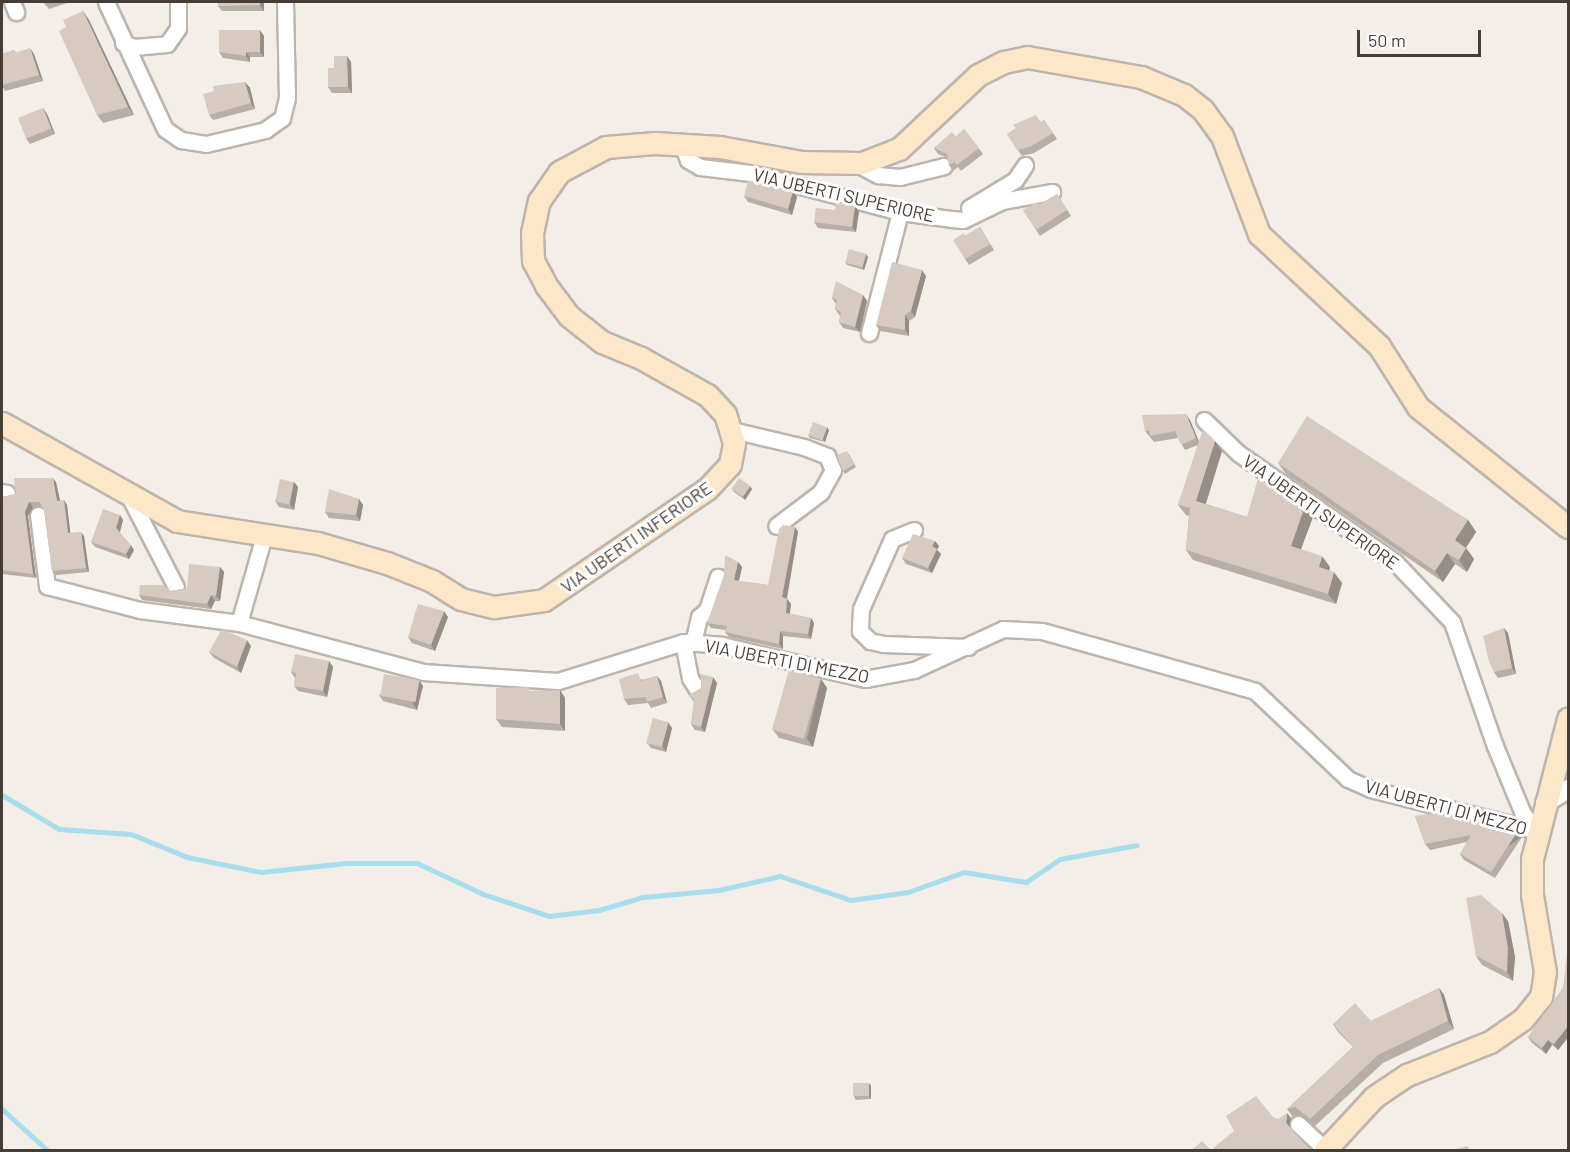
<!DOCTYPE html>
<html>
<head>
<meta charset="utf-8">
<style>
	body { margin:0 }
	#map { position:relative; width:1570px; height:1152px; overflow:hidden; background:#f3eee8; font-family:Barlow,sans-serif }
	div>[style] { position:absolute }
	.stream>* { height:5px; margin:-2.5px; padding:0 2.5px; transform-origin:2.5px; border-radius:2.5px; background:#a7dded }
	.roads { filter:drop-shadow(2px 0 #beb4ab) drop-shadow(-2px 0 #beb4ab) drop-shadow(0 2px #beb4ab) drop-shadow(0 -2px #beb4ab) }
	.minor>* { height:15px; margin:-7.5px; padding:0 7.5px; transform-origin:7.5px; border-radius:7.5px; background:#fff }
	.tertiary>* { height:18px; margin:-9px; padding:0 9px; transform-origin:9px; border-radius:9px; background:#fff }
	.secondary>* { height:21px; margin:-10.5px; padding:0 10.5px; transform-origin:10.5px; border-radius:10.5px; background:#fce7c9 }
	.wall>* { inset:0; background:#b9aea6 }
	.shaded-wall>* { inset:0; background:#968d87; transform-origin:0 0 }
	.building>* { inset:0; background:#d7cac1; transform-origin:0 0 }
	span { translate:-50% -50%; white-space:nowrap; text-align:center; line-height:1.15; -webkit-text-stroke:6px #fff; paint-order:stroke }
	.street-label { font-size:18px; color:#463d37 }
	.frame { position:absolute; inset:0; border:3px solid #463d37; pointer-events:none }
	.scale { position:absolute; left:1357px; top:30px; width:124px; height:27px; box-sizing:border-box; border:3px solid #463d37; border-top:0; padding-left:8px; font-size:18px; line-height:21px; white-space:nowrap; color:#463d37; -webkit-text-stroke:4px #fff; paint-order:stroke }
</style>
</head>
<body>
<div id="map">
	<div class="stream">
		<i style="left:2px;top:795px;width:66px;rotate:30.8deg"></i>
		<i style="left:59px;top:829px;width:72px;rotate:4deg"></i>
		<i style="left:131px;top:834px;width:61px;rotate:22.3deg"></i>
		<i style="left:187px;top:857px;width:76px;rotate:11.5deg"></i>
		<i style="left:261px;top:872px;width:86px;rotate:-6deg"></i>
		<i style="left:347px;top:863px;width:70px"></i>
		<i style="left:417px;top:863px;width:73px;rotate:25.2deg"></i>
		<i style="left:483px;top:894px;width:70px;rotate:18.4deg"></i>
		<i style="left:549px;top:916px;width:50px;rotate:-6.8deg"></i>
		<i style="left:599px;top:910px;width:46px;rotate:-16.5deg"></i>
		<i style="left:643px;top:897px;width:76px;rotate:-5.3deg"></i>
		<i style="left:719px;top:890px;width:63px;rotate:-12.9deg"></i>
		<i style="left:780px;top:876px;width:75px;rotate:18.7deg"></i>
		<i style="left:851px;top:900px;width:58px;rotate:-8deg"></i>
		<i style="left:908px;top:892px;width:59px;rotate:-19.7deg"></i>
		<i style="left:964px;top:872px;width:63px;rotate:9.2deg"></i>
		<i style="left:1026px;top:882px;width:41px;rotate:-34.1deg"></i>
		<i style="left:1060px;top:859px;width:78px;rotate:-10.3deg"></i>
		<i style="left:2px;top:1109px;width:61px;rotate:42.3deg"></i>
	</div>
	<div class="roads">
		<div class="minor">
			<i style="left:12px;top:2px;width:11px;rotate:68deg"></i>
			<i style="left:106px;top:2px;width:140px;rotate:65.1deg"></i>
			<i style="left:165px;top:129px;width:19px;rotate:35deg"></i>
			<i style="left:181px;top:140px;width:25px;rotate:9deg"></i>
			<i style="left:206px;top:144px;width:61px;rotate:-13.3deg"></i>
			<i style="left:265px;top:130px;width:21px;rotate:-35deg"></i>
			<i style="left:282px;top:118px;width:21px;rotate:-76deg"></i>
			<i style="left:287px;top:98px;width:96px;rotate:-91.2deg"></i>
			<i style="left:123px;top:43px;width:12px;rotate:20deg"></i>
			<i style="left:134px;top:47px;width:33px;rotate:-5deg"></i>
			<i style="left:167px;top:44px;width:19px;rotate:-55deg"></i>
			<i style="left:178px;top:28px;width:26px;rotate:-90deg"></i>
			<i style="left:682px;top:143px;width:18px;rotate:71deg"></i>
			<i style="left:688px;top:160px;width:14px;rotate:30deg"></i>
			<i style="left:700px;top:167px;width:51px;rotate:6.7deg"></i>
			<i style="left:751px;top:173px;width:154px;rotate:14.7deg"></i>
			<i style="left:900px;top:212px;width:51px;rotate:7.8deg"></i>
			<i style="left:951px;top:219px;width:12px;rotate:5deg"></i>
			<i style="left:963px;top:220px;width:43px;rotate:-26deg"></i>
			<i style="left:1002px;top:201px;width:51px;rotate:-10.2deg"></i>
			<i style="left:857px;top:164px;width:24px;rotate:28deg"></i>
			<i style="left:878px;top:175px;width:22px;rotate:5deg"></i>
			<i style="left:900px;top:177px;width:45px;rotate:-14deg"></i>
			<i style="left:969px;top:208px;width:54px;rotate:-31.3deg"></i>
			<i style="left:1015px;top:180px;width:18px;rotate:-56deg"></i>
			<i style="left:869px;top:333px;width:125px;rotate:-75.6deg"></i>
			<i style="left:1204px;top:420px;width:47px;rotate:44.1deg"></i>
			<i style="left:1238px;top:453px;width:191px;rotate:34.8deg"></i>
			<i style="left:1395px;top:562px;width:83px;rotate:46.5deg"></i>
			<i style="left:1452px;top:622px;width:131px;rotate:70.9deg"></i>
			<i style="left:1495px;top:746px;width:74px;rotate:67.6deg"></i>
			<i style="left:1523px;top:814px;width:23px;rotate:49deg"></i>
			<i style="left:732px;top:430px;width:74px;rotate:13.3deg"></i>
			<i style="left:804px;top:447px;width:25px;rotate:21deg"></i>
			<i style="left:827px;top:456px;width:15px;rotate:67deg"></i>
			<i style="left:833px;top:470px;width:25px;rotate:119deg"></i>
			<i style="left:821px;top:492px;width:56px;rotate:142.9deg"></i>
			<i style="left:2px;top:492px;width:5px;rotate:11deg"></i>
			<i style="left:130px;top:498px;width:100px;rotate:62.7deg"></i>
			<i style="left:38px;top:515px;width:72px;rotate:82.8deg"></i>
			<i style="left:47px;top:586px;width:96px;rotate:14.5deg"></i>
			<i style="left:140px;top:610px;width:100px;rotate:7.5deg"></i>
			<i style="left:239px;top:623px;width:190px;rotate:14.9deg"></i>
			<i style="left:423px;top:672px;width:135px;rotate:3.8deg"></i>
			<i style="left:558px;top:681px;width:131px;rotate:-17.3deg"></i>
			<i style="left:683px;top:642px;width:39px;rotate:4deg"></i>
			<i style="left:722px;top:645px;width:147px;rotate:13.4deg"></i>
			<i style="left:865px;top:679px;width:50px;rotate:-10.4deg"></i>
			<i style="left:914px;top:670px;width:98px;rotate:-24.7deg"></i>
			<i style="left:1003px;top:629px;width:39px;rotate:3deg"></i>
			<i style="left:1042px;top:631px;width:221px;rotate:15.7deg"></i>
			<i style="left:1255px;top:691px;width:128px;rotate:43.4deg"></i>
			<i style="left:1348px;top:779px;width:24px;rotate:24deg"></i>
			<i style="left:1370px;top:789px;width:173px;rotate:14deg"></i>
			<i style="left:914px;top:530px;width:24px;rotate:158deg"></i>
			<i style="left:892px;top:539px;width:77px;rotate:113.9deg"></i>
			<i style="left:861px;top:609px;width:22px;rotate:93deg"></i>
			<i style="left:860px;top:631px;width:14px;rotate:45deg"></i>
			<i style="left:870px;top:641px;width:13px;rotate:13deg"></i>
			<i style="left:883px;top:644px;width:85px;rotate:2deg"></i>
			<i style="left:239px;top:623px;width:91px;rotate:-74deg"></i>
			<i style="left:683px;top:642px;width:37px;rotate:79deg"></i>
			<i style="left:690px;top:678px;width:13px;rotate:58deg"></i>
			<i style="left:693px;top:643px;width:27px;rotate:-77deg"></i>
			<i style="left:699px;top:617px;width:11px;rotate:-41deg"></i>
			<i style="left:707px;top:610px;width:35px;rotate:-72deg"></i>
			<i style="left:1298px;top:1124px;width:38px;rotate:43deg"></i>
		</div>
		<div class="tertiary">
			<i style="left:1545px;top:803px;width:27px;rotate:-31deg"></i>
		</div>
		<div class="secondary">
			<i style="left:2px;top:423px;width:201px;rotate:29.2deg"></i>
			<i style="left:177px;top:521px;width:143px;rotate:8.9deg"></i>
			<i style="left:318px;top:543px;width:72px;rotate:16.2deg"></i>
			<i style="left:387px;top:563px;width:48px;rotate:21.8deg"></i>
			<i style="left:432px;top:581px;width:34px;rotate:32deg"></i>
			<i style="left:461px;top:599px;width:34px;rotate:14deg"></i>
			<i style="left:494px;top:607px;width:50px;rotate:-8deg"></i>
			<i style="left:544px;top:600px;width:197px;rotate:-34.3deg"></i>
			<i style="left:707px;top:489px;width:34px;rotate:-47deg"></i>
			<i style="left:730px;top:464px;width:21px;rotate:-79deg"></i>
			<i style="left:734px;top:443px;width:30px;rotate:-107deg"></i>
			<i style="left:725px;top:414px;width:26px;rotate:-133deg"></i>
			<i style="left:707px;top:395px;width:76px;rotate:-150.7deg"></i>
			<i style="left:641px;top:358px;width:42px;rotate:-157.7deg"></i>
			<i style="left:602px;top:342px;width:42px;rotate:-141.8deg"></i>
			<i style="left:569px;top:316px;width:39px;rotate:-127deg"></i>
			<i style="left:546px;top:285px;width:27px;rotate:-118deg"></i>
			<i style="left:533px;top:261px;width:28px;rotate:-92deg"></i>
			<i style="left:532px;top:233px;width:33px;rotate:-78deg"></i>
			<i style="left:539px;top:201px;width:35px;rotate:-55deg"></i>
			<i style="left:559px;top:172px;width:53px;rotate:-28deg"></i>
			<i style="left:606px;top:147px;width:49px;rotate:-4.7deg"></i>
			<i style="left:655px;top:143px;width:65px;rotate:3.5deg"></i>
			<i style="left:720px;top:147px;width:82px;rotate:10.5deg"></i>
			<i style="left:801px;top:162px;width:61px;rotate:0.9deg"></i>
			<i style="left:862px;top:163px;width:40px;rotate:-21deg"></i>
			<i style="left:899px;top:149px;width:108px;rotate:-43.1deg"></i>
			<i style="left:978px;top:75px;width:29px;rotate:-27deg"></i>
			<i style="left:1004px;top:62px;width:24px;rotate:-12deg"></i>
			<i style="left:1027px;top:57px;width:116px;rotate:10deg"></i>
			<i style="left:1141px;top:77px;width:47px;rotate:22.7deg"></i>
			<i style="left:1184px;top:95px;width:24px;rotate:38deg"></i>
			<i style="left:1203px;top:110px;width:32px;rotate:54deg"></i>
			<i style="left:1222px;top:136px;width:105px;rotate:69.3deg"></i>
			<i style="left:1259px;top:234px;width:164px;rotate:43deg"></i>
			<i style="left:1379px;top:346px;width:72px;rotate:57.4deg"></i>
			<i style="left:1418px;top:407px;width:192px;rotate:38.7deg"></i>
			<i style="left:1325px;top:1150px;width:72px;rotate:-47.2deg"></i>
			<i style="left:1374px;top:1097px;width:40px;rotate:-34deg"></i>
			<i style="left:1407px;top:1075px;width:89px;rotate:-21.7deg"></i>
			<i style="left:1490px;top:1042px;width:40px;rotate:-34.9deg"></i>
			<i style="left:1523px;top:1019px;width:28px;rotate:-51deg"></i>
			<i style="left:1541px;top:997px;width:25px;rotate:-81deg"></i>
			<i style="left:1545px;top:972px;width:78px;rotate:-99.6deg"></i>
			<i style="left:1532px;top:895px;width:36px;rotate:-90deg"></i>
			<i style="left:1532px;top:859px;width:145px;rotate:-75.6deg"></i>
		</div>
	</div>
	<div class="wall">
		<i style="clip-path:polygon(43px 2px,70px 2px,49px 9px)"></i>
		<i style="clip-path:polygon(264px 2px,264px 11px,222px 11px,218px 6px)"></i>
		<i style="clip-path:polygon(83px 11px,89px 20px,134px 115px,103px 123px,97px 115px,66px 27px)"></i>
		<i style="clip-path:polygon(264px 36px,264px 57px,250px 57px,250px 62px,223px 58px,219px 52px)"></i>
		<i style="clip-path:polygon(14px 50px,16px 53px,34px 54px,43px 81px,5px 91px,2px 86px,2px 54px)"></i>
		<i style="clip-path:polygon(347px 56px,351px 62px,352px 93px,332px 93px,328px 87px,334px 68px)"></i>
		<i style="clip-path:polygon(245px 82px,250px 88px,255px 109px,213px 120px,209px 115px)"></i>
		<i style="clip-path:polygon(43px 108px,47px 114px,55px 134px,30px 144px,26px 138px)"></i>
		<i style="clip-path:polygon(1044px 120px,1057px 139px,1034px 153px,1022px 156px,1007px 134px,1041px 122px)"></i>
		<i style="clip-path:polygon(964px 129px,983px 154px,961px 171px,958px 167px,953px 171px,949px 165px,948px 158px,938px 154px,934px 148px,956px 137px)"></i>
		<i style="clip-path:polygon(793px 191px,797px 197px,792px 215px,748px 202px,744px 196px)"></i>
		<i style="clip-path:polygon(1057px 194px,1071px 216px,1040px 236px,1023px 210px,1039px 205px)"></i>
		<i style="clip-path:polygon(835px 210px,859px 211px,856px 232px,818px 228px,814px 222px)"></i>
		<i style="clip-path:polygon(980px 227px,994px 250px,969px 265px,965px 259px,965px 236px)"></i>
		<i style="clip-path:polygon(868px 257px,864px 270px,847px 265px,845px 262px)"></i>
		<i style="clip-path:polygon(926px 276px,915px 317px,909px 321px,909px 336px,880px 331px,876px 325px)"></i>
		<i style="clip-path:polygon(863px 295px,867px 301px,860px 332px,843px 328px,839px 322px,840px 316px,835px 309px,836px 304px,832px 298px)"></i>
		<i style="clip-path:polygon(1190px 420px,1199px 442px,1222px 451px,1206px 504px,1247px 517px,1305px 506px,1313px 517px,1301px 549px,1330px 567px,1329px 570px,1342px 583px,1336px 604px,1193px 560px,1186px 550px,1189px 516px,1186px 515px,1178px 505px,1198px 445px,1185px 450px,1178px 438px,1154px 442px,1145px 431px)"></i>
		<i style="clip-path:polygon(829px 430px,825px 442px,810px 438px,808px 435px)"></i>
		<i style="clip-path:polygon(849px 454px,856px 467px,845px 474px,843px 471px)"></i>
		<i style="clip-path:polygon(1278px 463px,1468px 520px,1476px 532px,1466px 548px,1474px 559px,1467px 572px,1455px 564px,1443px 582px,1286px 474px)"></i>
		<i style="clip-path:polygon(56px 482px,60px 501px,64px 500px,67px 505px,70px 533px,84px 536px,89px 572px,56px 575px,52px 571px,44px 509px,42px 506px,33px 507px,28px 516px,36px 578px,2px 574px,2px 497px,16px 494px)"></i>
		<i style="clip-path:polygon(294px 482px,298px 487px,294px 510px,279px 507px,275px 501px)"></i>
		<i style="clip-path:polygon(732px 489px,752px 489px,745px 500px,734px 492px)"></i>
		<i style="clip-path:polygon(359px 499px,363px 505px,360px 521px,329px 518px,325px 512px)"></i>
		<i style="clip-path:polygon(120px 515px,123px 520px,120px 533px,134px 550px,129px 559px,95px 547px,91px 542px)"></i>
		<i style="clip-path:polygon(795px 527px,798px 532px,787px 599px,791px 604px,790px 614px,811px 618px,814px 623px,811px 639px,783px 636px,783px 649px,729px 637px,725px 632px,726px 630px,711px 628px,707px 623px,738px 562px,742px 567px,739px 581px,768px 585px)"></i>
		<i style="clip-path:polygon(935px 541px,939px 546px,937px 550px,941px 554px,932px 573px,906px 564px,902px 558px)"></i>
		<i style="clip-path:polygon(220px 567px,224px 572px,220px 601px,215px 601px,211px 609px,142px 600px,139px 595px,171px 591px,187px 588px)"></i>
		<i style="clip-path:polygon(448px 617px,435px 651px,412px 643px,408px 637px)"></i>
		<i style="clip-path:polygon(1504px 628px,1508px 633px,1516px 674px,1498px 678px,1494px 672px)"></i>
		<i style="clip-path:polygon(251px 646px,241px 673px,214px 658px,209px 652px)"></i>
		<i style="clip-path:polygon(329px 661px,333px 667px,327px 697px,298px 691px,294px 686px,295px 678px,291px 672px)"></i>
		<i style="clip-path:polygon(657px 676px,661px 681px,667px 703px,651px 708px,648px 703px,628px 705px,624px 699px,642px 678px,642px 680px)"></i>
		<i style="clip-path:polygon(821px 679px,827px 688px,813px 747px,779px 738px,773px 730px)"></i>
		<i style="clip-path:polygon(419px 680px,423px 686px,417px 710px,383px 701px,379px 695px)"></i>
		<i style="clip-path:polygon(717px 683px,705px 732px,695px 730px,691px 724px,694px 702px,689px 695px)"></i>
		<i style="clip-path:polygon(560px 690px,565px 698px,565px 731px,502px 727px,496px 719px,531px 691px)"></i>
		<i style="clip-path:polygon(672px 728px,666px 752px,651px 748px,647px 743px)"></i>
		<i style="clip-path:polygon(1415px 816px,1518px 831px,1522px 837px,1495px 878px,1464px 860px,1460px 854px,1467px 842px,1430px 850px,1425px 844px)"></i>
		<i style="clip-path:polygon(1508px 921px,1515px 957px,1513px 981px,1482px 965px,1476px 956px)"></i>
		<i style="clip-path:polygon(1569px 954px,1569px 1036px,1558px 1050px,1552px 1045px,1546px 1054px,1532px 1043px,1528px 1037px,1563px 988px)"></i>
		<i style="clip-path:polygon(1439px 988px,1444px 995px,1454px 1029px,1383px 1063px,1315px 1126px,1301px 1115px,1292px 1116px,1287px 1109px,1353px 1047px,1338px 1032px,1333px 1024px,1371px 1021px)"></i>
		<i style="clip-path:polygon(869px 1083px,871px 1086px,871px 1099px,856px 1100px,854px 1097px)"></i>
	</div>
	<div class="shaded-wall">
		<i style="clip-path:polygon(260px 2px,264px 2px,264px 11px,260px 5px)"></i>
		<i style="clip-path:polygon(83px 11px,89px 20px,134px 115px,128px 107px)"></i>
		<i style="clip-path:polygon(260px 30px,264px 36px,264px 57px,260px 52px)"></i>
		<i style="clip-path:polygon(30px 48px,34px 54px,43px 81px,39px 75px)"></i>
		<i style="clip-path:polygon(246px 52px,250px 57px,250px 62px,246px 56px)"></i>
		<i style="clip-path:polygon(347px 56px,351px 62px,352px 93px,348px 87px)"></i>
		<i style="clip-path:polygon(245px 82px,250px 88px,255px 109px,251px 103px)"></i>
		<i style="clip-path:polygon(43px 108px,47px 114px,55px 134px,51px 128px)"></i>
		<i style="clip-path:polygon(793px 191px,797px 197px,792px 215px,788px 209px)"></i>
		<i style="clip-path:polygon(855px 206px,859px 211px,856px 232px,852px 227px)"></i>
		<i style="clip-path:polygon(866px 254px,868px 257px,864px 270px,862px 267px)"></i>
		<i style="clip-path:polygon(922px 270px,926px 276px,915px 317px,911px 311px)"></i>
		<i style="clip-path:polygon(863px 295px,867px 301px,860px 332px,855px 327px)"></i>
		<i style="clip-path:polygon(905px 315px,909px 321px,909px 336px,905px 330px)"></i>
		<i style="clip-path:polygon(1186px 414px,1190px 420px,1200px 444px,1196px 438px)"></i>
		<i style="clip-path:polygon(827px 427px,829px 430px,825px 442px,823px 439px)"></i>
		<i style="clip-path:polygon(1215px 441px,1222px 451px,1203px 512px,1196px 501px)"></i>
		<i style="clip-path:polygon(53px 478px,56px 482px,61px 505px,57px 501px)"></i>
		<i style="clip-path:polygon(294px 482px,298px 487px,294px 510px,290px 504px)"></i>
		<i style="clip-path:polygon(750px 486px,752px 489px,745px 500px,743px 497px)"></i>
		<i style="clip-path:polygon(359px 499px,363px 505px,360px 521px,356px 515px)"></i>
		<i style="clip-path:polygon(64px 500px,67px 505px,71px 538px,68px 533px)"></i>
		<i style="clip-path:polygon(29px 502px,33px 507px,28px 516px,36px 578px,33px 574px,25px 512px)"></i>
		<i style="clip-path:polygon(1305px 506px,1313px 517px,1298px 557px,1291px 546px)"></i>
		<i style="clip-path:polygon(120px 515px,123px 520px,119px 534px,116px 528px)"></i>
		<i style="clip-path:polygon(1468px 520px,1476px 532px,1463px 552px,1455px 540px)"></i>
		<i style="clip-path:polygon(795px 527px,798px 532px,786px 602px,782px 597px)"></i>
		<i style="clip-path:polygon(81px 532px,84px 536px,89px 572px,86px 568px)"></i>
		<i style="clip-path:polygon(935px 541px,939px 546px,937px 550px,941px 554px,932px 573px,928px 568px,932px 546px)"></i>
		<i style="clip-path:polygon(131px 545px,134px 550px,129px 559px,126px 554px)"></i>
		<i style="clip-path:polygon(1466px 548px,1474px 559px,1467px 572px,1459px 560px)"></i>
		<i style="clip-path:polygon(1447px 553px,1455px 564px,1443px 582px,1435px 571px)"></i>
		<i style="clip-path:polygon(1322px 556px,1330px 567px,1327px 578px,1319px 567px)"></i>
		<i style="clip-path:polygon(738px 562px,742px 567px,738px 585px,734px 580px)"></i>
		<i style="clip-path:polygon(220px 567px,224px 572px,220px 601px,216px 596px)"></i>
		<i style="clip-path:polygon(1334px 572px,1342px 583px,1336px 604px,1328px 594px)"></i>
		<i style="clip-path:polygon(211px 595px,215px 601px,211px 609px,207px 604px)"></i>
		<i style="clip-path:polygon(787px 599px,791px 604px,789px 618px,786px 613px)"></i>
		<i style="clip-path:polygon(444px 611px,448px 617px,435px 651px,431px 645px)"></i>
		<i style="clip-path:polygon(811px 618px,814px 623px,811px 639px,808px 634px)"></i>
		<i style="clip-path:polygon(1504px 628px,1508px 633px,1516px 674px,1512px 668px)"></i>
		<i style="clip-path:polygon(780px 631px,783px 636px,783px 649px,779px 644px)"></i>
		<i style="clip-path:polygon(247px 640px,251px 646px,241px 673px,237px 667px)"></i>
		<i style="clip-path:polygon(329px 661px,333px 667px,327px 697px,323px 691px)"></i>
		<i style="clip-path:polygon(657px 676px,661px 681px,667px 703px,663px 697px)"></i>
		<i style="clip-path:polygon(713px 677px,717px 683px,705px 732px,701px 727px)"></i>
		<i style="clip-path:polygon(821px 679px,827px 688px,813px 747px,807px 739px)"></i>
		<i style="clip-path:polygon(419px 680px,423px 686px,417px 710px,413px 704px)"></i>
		<i style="clip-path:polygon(560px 690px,565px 698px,565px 731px,560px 724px)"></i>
		<i style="clip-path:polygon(668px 722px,672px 728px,666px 752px,662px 746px)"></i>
		<i style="left:1518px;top:831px;width:7px;height:49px;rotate:56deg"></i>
		<i style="clip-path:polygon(1502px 913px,1508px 921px,1515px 957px,1513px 981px,1507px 972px)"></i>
		<i style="clip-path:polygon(1439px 988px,1444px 995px,1454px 1029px,1448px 1021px)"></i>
		<i style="clip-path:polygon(1569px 1025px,1569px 1036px,1558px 1050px,1554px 1044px)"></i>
		<i style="clip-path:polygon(1548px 1040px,1552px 1045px,1546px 1054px,1542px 1048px)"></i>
		<i style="clip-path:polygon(869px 1083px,871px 1086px,871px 1099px,869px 1096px)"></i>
		<i style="clip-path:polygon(1287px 1113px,1291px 1118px,1289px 1127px,1286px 1123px)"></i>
	</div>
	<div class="building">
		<i style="clip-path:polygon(218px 2px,260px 2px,260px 5px,218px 6px)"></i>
		<i style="clip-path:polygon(83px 11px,128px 107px,97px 115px,59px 31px,66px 27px,63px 20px)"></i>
		<i style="clip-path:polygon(219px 30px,260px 30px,260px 52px,246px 52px,246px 56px,219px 52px)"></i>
		<i style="clip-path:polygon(30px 48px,39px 75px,2px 85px,2px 54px,14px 50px,15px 53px)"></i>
		<i style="clip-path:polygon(334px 56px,347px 56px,348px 87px,328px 87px,328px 68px,334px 68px)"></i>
		<i style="clip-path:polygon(245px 82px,251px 103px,209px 115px,203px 94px,214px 91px,213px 86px)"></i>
		<i style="left:43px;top:108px;width:22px;height:27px;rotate:68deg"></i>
		<i style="clip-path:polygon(1036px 115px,1041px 122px,1044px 120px,1053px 133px,1030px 147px,1017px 150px,1007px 134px,1016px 128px,1013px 125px)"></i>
		<i style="clip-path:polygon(964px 129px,979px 148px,957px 165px,954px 162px,949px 165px,947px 154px,934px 148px,952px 132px,956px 137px)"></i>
		<i style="clip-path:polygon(748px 181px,793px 191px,788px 209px,744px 196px)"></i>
		<i style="clip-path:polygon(1057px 194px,1067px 210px,1036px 230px,1023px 210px,1037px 202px,1039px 205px)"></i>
		<i style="clip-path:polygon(836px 201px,855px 206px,852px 227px,814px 222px,816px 208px,835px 210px)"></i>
		<i style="clip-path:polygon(980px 227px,990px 244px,965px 259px,953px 240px,964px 233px,965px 236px)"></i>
		<i style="left:849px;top:249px;width:18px;height:14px;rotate:16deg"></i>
		<i style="clip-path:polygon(892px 262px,922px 270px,911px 311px,905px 315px,905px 330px,876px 325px)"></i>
		<i style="clip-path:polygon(836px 281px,863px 295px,855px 327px,839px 322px,841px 312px,835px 309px,837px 300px,832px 298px)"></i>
		<i style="clip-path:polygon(1186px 414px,1196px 438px,1181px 445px,1175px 431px,1150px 436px,1149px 430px,1145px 431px,1142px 415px)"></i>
		<i style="clip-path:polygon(1307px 416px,1468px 520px,1455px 540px,1466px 548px,1459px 560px,1447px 553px,1435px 571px,1278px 463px)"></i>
		<i style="left:813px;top:422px;width:15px;height:14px;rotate:20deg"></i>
		<i style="clip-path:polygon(1203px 429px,1215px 441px,1196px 501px,1247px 517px,1258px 478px,1268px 480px,1305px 506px,1291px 546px,1322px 556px,1319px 567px,1334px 572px,1328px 594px,1186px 550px,1190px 508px,1178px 505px)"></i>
		<i style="clip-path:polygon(847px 451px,854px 464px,843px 471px,837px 455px)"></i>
		<i style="clip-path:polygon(14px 478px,53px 478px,57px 501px,64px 500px,68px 533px,81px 532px,86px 568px,52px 571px,44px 509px,39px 502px,29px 502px,25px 512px,33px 574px,2px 570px,2px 497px,16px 494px)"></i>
		<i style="left:739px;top:478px;width:14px;height:13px;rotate:36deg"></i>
		<i style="left:280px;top:479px;width:14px;height:23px;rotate:12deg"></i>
		<i style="clip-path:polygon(329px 489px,359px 499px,356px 515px,325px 512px)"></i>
		<i style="clip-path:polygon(103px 509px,120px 515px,116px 528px,131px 545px,126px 554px,91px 542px)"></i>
		<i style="clip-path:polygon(783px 525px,795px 527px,782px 597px,787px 599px,786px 613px,811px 618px,808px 634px,780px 631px,779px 644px,725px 632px,727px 626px,707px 623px,724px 575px,725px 555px,738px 562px,734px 580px,768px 585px,779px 529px)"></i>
		<i style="clip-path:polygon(913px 534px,935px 541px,932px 546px,937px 549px,928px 568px,902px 558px)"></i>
		<i style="clip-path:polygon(189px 564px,220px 567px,216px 596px,211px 595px,207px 604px,139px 595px,140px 585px,163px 585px,171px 591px,187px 588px)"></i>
		<i style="clip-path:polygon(418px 604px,444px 611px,431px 645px,408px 637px)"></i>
		<i style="clip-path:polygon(1504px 628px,1512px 668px,1494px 672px,1489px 662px,1483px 636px)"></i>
		<i style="clip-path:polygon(222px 629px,247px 640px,237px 667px,209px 652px)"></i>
		<i style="clip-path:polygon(295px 654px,329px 661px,323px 691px,294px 686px,296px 673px,291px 672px)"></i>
		<i style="left:789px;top:670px;width:33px;height:62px;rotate:16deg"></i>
		<i style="clip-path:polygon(638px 673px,641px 681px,657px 676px,663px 697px,647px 702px,646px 697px,624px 699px,619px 679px)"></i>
		<i style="left:384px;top:674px;width:36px;height:22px;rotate:10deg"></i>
		<i style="clip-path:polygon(701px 674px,713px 677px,701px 727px,691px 724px,694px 700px,689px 695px,701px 688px)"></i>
		<i style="clip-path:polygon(529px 687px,529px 691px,560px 690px,560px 724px,496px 719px,496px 688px)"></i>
		<i style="left:653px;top:718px;width:16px;height:26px;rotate:15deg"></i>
		<i style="clip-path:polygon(1440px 812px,1518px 831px,1491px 872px,1460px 854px,1471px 835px,1425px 844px,1415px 816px)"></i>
		<i style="clip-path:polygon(1481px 895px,1502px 913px,1508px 948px,1507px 972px,1476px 956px,1466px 898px)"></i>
		<i style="clip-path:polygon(1567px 954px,1569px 954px,1569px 1025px,1554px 1044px,1548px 1040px,1542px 1048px,1528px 1037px,1563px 988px)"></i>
		<i style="clip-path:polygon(1439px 988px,1448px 1021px,1378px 1055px,1310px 1119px,1295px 1107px,1287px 1109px,1353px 1047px,1333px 1024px,1355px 1003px,1371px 1021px)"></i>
		<i style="left:869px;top:1083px;width:13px;height:16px;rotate:90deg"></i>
		<i style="clip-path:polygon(1256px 1096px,1273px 1117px,1278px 1119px,1287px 1113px,1286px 1123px,1310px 1150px,1192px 1150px,1202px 1141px,1211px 1150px,1234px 1131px,1226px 1116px)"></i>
		<i style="clip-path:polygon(1468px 1146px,1469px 1150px,1451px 1150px)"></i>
	</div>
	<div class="street-label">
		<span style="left:844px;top:195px;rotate:13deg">VIA UBERTI SUPERIORE</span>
		<span style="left:1321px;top:512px;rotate:35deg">VIA UBERTI SUPERIORE</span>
		<span style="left:636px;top:537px;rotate:-35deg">VIA UBERTI INFERIORE</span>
		<span style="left:787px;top:661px;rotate:11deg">VIA UBERTI DI MEZZO</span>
		<span style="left:1446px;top:807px;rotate:15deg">VIA UBERTI DI MEZZO</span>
	</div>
	<div class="frame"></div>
	<div class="scale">50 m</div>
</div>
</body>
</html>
